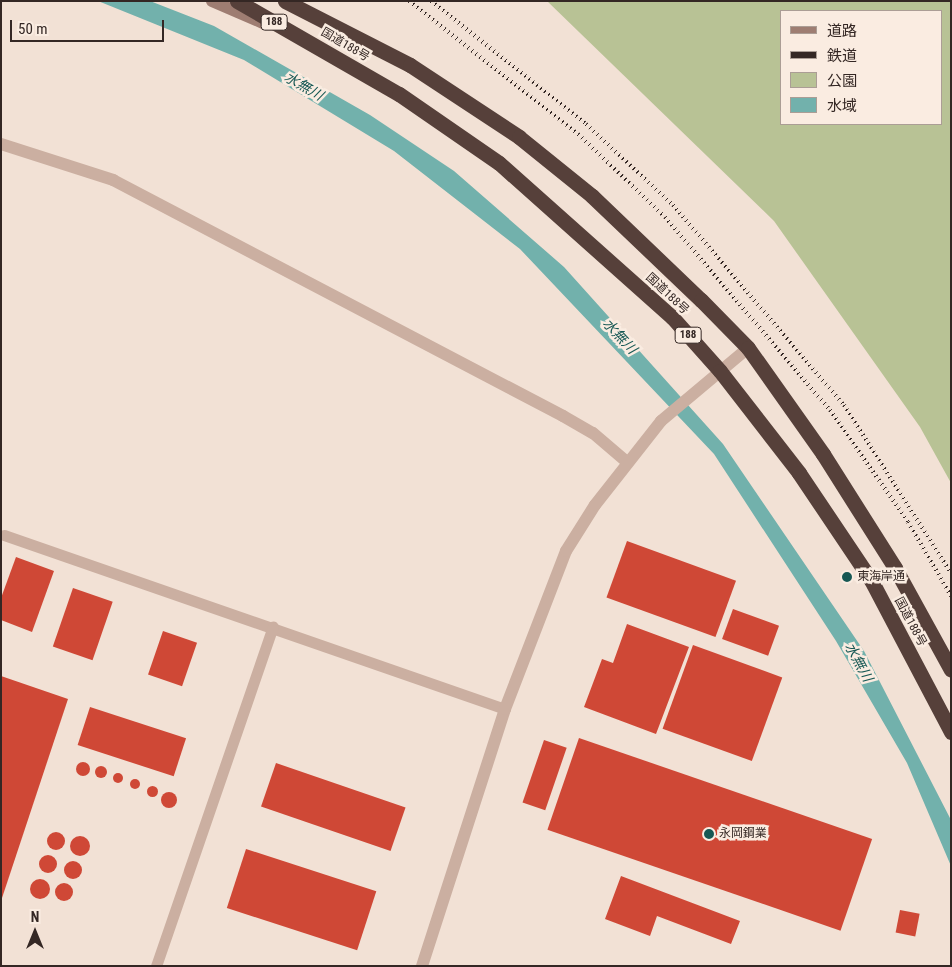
<!DOCTYPE html>
<html>
<head>
<meta charset="utf-8">
<style>
	body { margin:0 }
	#map { position:relative; width:952px; height:967px; overflow:hidden; background:#f2e1d5; font-family:"Roboto Condensed","Noto Sans JP",sans-serif }
	div>[style] { position:absolute }
	.green>* { inset:0; background:#b8c295 }
	.water>* { inset:0; background:#72b1ac }
	.building>* { inset:0; background:#cf4836; transform-origin:0 0 }
	.round { border-radius:50% }
	.lane>* { height:11px; margin:-5.5px; padding:0 5.5px; transform-origin:5.5px; border-radius:5.5px; background:#cbafa1 }
	.street>* { height:12px; margin:-6px; padding:0 6px; transform-origin:6px; border-radius:6px; background:#cbafa1 }
	.secondary>* { height:12px; margin:-6px; padding:0 6px; transform-origin:6px; border-radius:6px; background:#9e7d72 }
	.highway>* { height:15px; margin:-7.5px; padding:0 7.5px; transform-origin:7.5px; border-radius:7.5px; background:#56403a }
	.rail>* { height:4px; margin-top:-2px; transform-origin:0; background:repeating-linear-gradient(90deg,#342724 0 1px,transparent 0 5px) }
	.dots>* { width:14px; height:14px; translate:-50% -50%; box-sizing:border-box; border:2px solid #faece1; border-radius:50% }
	span { translate:-50% -50%; white-space:nowrap; text-align:center; line-height:1.15; -webkit-text-stroke:5px #faece1; paint-order:stroke }
	.shield-label span { padding:1px 4px; background:#faece1; border:1px solid; border-radius:4px; -webkit-text-stroke-width:0 }
	.shield-label { font-size:11px; color:#342724; font-weight:700 }
	.street-label { font-size:12px; color:#342724 }
	.poi-label { font-size:12px; color:#342724 }
	.left { translate:0 -50%; text-align:left }
	.water-label { font-size:14px; color:#175854; font-style:italic }
	.frame { position:absolute; inset:0; border:2px solid #342724; pointer-events:none }
	.legend { position:absolute; left:780px; top:10px; width:162px; height:115px; box-sizing:border-box; background:#faece1; border:1px solid #ab9d95; margin:0; padding:6px 9px; list-style:none; font-size:15px; color:#342724 }
	.legend li { display:flex; align-items:center; gap:10px; height:25px }
	.legend b { width:25px; border:1px solid #ab9d95 }
	.north { position:absolute; left:10px; top:907px; width:50px; height:50px; -webkit-text-stroke:4px #faece1; paint-order:stroke; rotate:0deg; font-size:14px; font-weight:700; line-height:20px; text-align:center; color:#342724 }
	.north::after { content:''; display:block; margin:auto; width:18px; height:22px; background:#342724; clip-path:polygon(50% 0,100% 100%,50% 72%,0 100%) }
	.scale { position:absolute; left:10px; top:20px; width:154px; height:22px; box-sizing:border-box; border:2px solid #342724; border-top:0; padding-left:6px; font-size:15px; line-height:18px; white-space:nowrap; color:#342724; -webkit-text-stroke:4px #faece1; paint-order:stroke }
</style>
</head>
<body>
<div id="map">
	<div class="green">
		<i style="clip-path:polygon(evenodd,547px 1px,951px 1px,951px 483px,920px 427px,774px 221px,547px 1px,781px 11px,941px 11px,941px 124px,781px 124px,781px 11px)"></i>
	</div>
	<div class="water">
		<i style="clip-path:polygon(98px 1px,150px 1px,214px 26px,370px 115px,454px 171px,564px 267px,723px 444px,864px 651px,951px 820px,951px 866px,907px 763px,836px 641px,714px 454px,520px 249px,394px 151px,244px 60px)"></i>
	</div>
	<div class="building">
		<i style="left:627px;top:541px;width:116px;height:60px;rotate:20deg"></i>
		<i style="clip-path:polygon(16px 557px,54px 571px,32px 632px,1px 620px,1px 598px)"></i>
		<i style="left:73px;top:588px;width:42px;height:62px;rotate:19deg"></i>
		<i style="left:733px;top:609px;width:49px;height:32px;rotate:20deg"></i>
		<i style="clip-path:polygon(627px 624px,689px 647px,656px 734px,584px 707px,602px 659px,613px 663px)"></i>
		<i style="left:163px;top:631px;width:36px;height:46px;rotate:19deg"></i>
		<i style="left:693px;top:645px;width:95px;height:89px;rotate:20deg"></i>
		<i style="clip-path:polygon(1px 676px,68px 699px,2px 898px,1px 898px)"></i>
		<i style="left:90px;top:707px;width:101px;height:40px;rotate:18deg"></i>
		<i style="left:579px;top:738px;width:310px;height:97px;rotate:19deg"></i>
		<i style="left:544px;top:740px;width:24px;height:66px;rotate:19deg"></i>
		<i class="round" style="left:76px;top:762px;width:14px;height:14px"></i>
		<i style="left:276px;top:763px;width:137px;height:46px;rotate:19deg"></i>
		<i class="round" style="left:95px;top:766px;width:12px;height:12px"></i>
		<i class="round" style="left:113px;top:773px;width:10px;height:10px"></i>
		<i class="round" style="left:130px;top:779px;width:10px;height:10px"></i>
		<i class="round" style="left:146.5px;top:785.5px;width:11px;height:11px"></i>
		<i class="round" style="left:161px;top:792px;width:16px;height:16px"></i>
		<i class="round" style="left:47px;top:832px;width:18px;height:18px"></i>
		<i class="round" style="left:70px;top:836px;width:20px;height:20px"></i>
		<i style="left:246px;top:849px;width:137px;height:62px;rotate:18deg"></i>
		<i class="round" style="left:39px;top:855px;width:18px;height:18px"></i>
		<i class="round" style="left:64px;top:861px;width:18px;height:18px"></i>
		<i style="clip-path:polygon(621px 876px,740px 921px,731px 944px,657px 916px,650px 936px,605px 919px)"></i>
		<i class="round" style="left:30px;top:879px;width:20px;height:20px"></i>
		<i class="round" style="left:55px;top:883px;width:18px;height:18px"></i>
		<i style="left:900px;top:910px;width:20px;height:23px;rotate:11deg"></i>
	</div>
	<div class="lane">
		<i style="left:4px;top:535px;width:530px;rotate:19.15deg"></i>
		<i style="left:156px;top:966px;width:359px;rotate:-71deg"></i>
	</div>
	<div class="street">
		<i style="left:1px;top:144px;width:118px;rotate:17.8deg"></i>
		<i style="left:113px;top:180px;width:508px;rotate:27.67deg"></i>
		<i style="left:563px;top:416px;width:34px;rotate:30deg"></i>
		<i style="left:593px;top:433px;width:45px;rotate:40.5deg"></i>
		<i style="left:422px;top:966px;width:270px;rotate:-72.1deg"></i>
		<i style="left:505px;top:709px;width:169px;rotate:-68.9deg"></i>
		<i style="left:566px;top:551px;width:54px;rotate:-57.8deg"></i>
		<i style="left:595px;top:505px;width:107px;rotate:-51.8deg"></i>
		<i style="left:661px;top:421px;width:114px;rotate:-40deg"></i>
	</div>
	<div class="secondary">
		<i style="left:212px;top:1px;width:56px;rotate:23.3deg"></i>
	</div>
	<div class="highway">
		<i style="left:237px;top:1px;width:187px;rotate:29.9deg"></i>
		<i style="left:399px;top:94px;width:121px;rotate:34.6deg"></i>
		<i style="left:499px;top:163px;width:232px;rotate:41.7deg"></i>
		<i style="left:672px;top:317px;width:72px;rotate:48.4deg"></i>
		<i style="left:720px;top:371px;width:129px;rotate:52.2deg"></i>
		<i style="left:799px;top:473px;width:129px;rotate:56.1deg"></i>
		<i style="left:871px;top:580px;width:172px;rotate:62.2deg"></i>
		<i style="left:285px;top:1px;width:140px;rotate:27.1deg"></i>
		<i style="left:410px;top:65px;width:131px;rotate:33.4deg"></i>
		<i style="left:519px;top:137px;width:94px;rotate:38.9deg"></i>
		<i style="left:592px;top:196px;width:151px;rotate:43.7deg"></i>
		<i style="left:701px;top:300px;width:67px;rotate:45.6deg"></i>
		<i style="left:748px;top:348px;width:130px;rotate:54.7deg"></i>
		<i style="left:823px;top:454px;width:135px;rotate:57.7deg"></i>
		<i style="left:895px;top:568px;width:116px;rotate:61.2deg"></i>
	</div>
	<div class="rail">
		<i style="left:409px;top:1px;width:215px;rotate:38.2deg"></i>
		<i style="left:578px;top:134px;width:120px;rotate:43.7deg"></i>
		<i style="left:665px;top:217px;width:254px;rotate:49.5deg"></i>
		<i style="left:830px;top:410px;width:136px;rotate:55.1deg"></i>
		<i style="left:908px;top:522px;width:86px;rotate:59.8deg"></i>
		<i style="left:431px;top:1px;width:198px;rotate:38.4deg"></i>
		<i style="left:586px;top:124px;width:119px;rotate:43deg"></i>
		<i style="left:673px;top:205px;width:263px;rotate:49.5deg"></i>
		<i style="left:844px;top:405px;width:199px;rotate:57.5deg"></i>
	</div>
	<div class="dots">
		<i style="left:847px;top:577px;background:#175854"></i>
		<i style="left:709px;top:834px;background:#175854"></i>
	</div>
	<div class="shield-label">
		<span style="left:274px;top:22px">188</span>
		<span style="left:688px;top:335px">188</span>
	</div>
	<div class="street-label">
		<span style="left:345px;top:45px;rotate:30deg">国道188号</span>
		<span style="left:667px;top:294px;rotate:43deg">国道188号</span>
		<span style="left:910px;top:622px;rotate:62deg">国道188号</span>
	</div>
	<div class="poi-label">
		<span class="left" style="left:857px;top:577px">東海岸通</span>
		<span class="left" style="left:719px;top:834px">永岡鋼業</span>
	</div>
	<div class="water-label">
		<span style="left:304px;top:86px;rotate:30deg">水無川</span>
		<span style="left:620px;top:336px;rotate:47deg">水無川</span>
		<span style="left:859px;top:662px;rotate:61deg">水無川</span>
	</div>
	<div class="frame"></div>
	<ul class="legend">
	<li><b style="height:6px;background:#9e7d72"></b>道路</li>
	<li><b style="height:6px;background:#342724"></b>鉄道</li>
	<li><b style="height:14px;background:#b8c295"></b>公園</li>
	<li><b style="height:14px;background:#72b1ac"></b>水域</li>
	</ul>
	<div class="north">N</div>
	<div class="scale">50 m</div>
</div>
</body>
</html>
